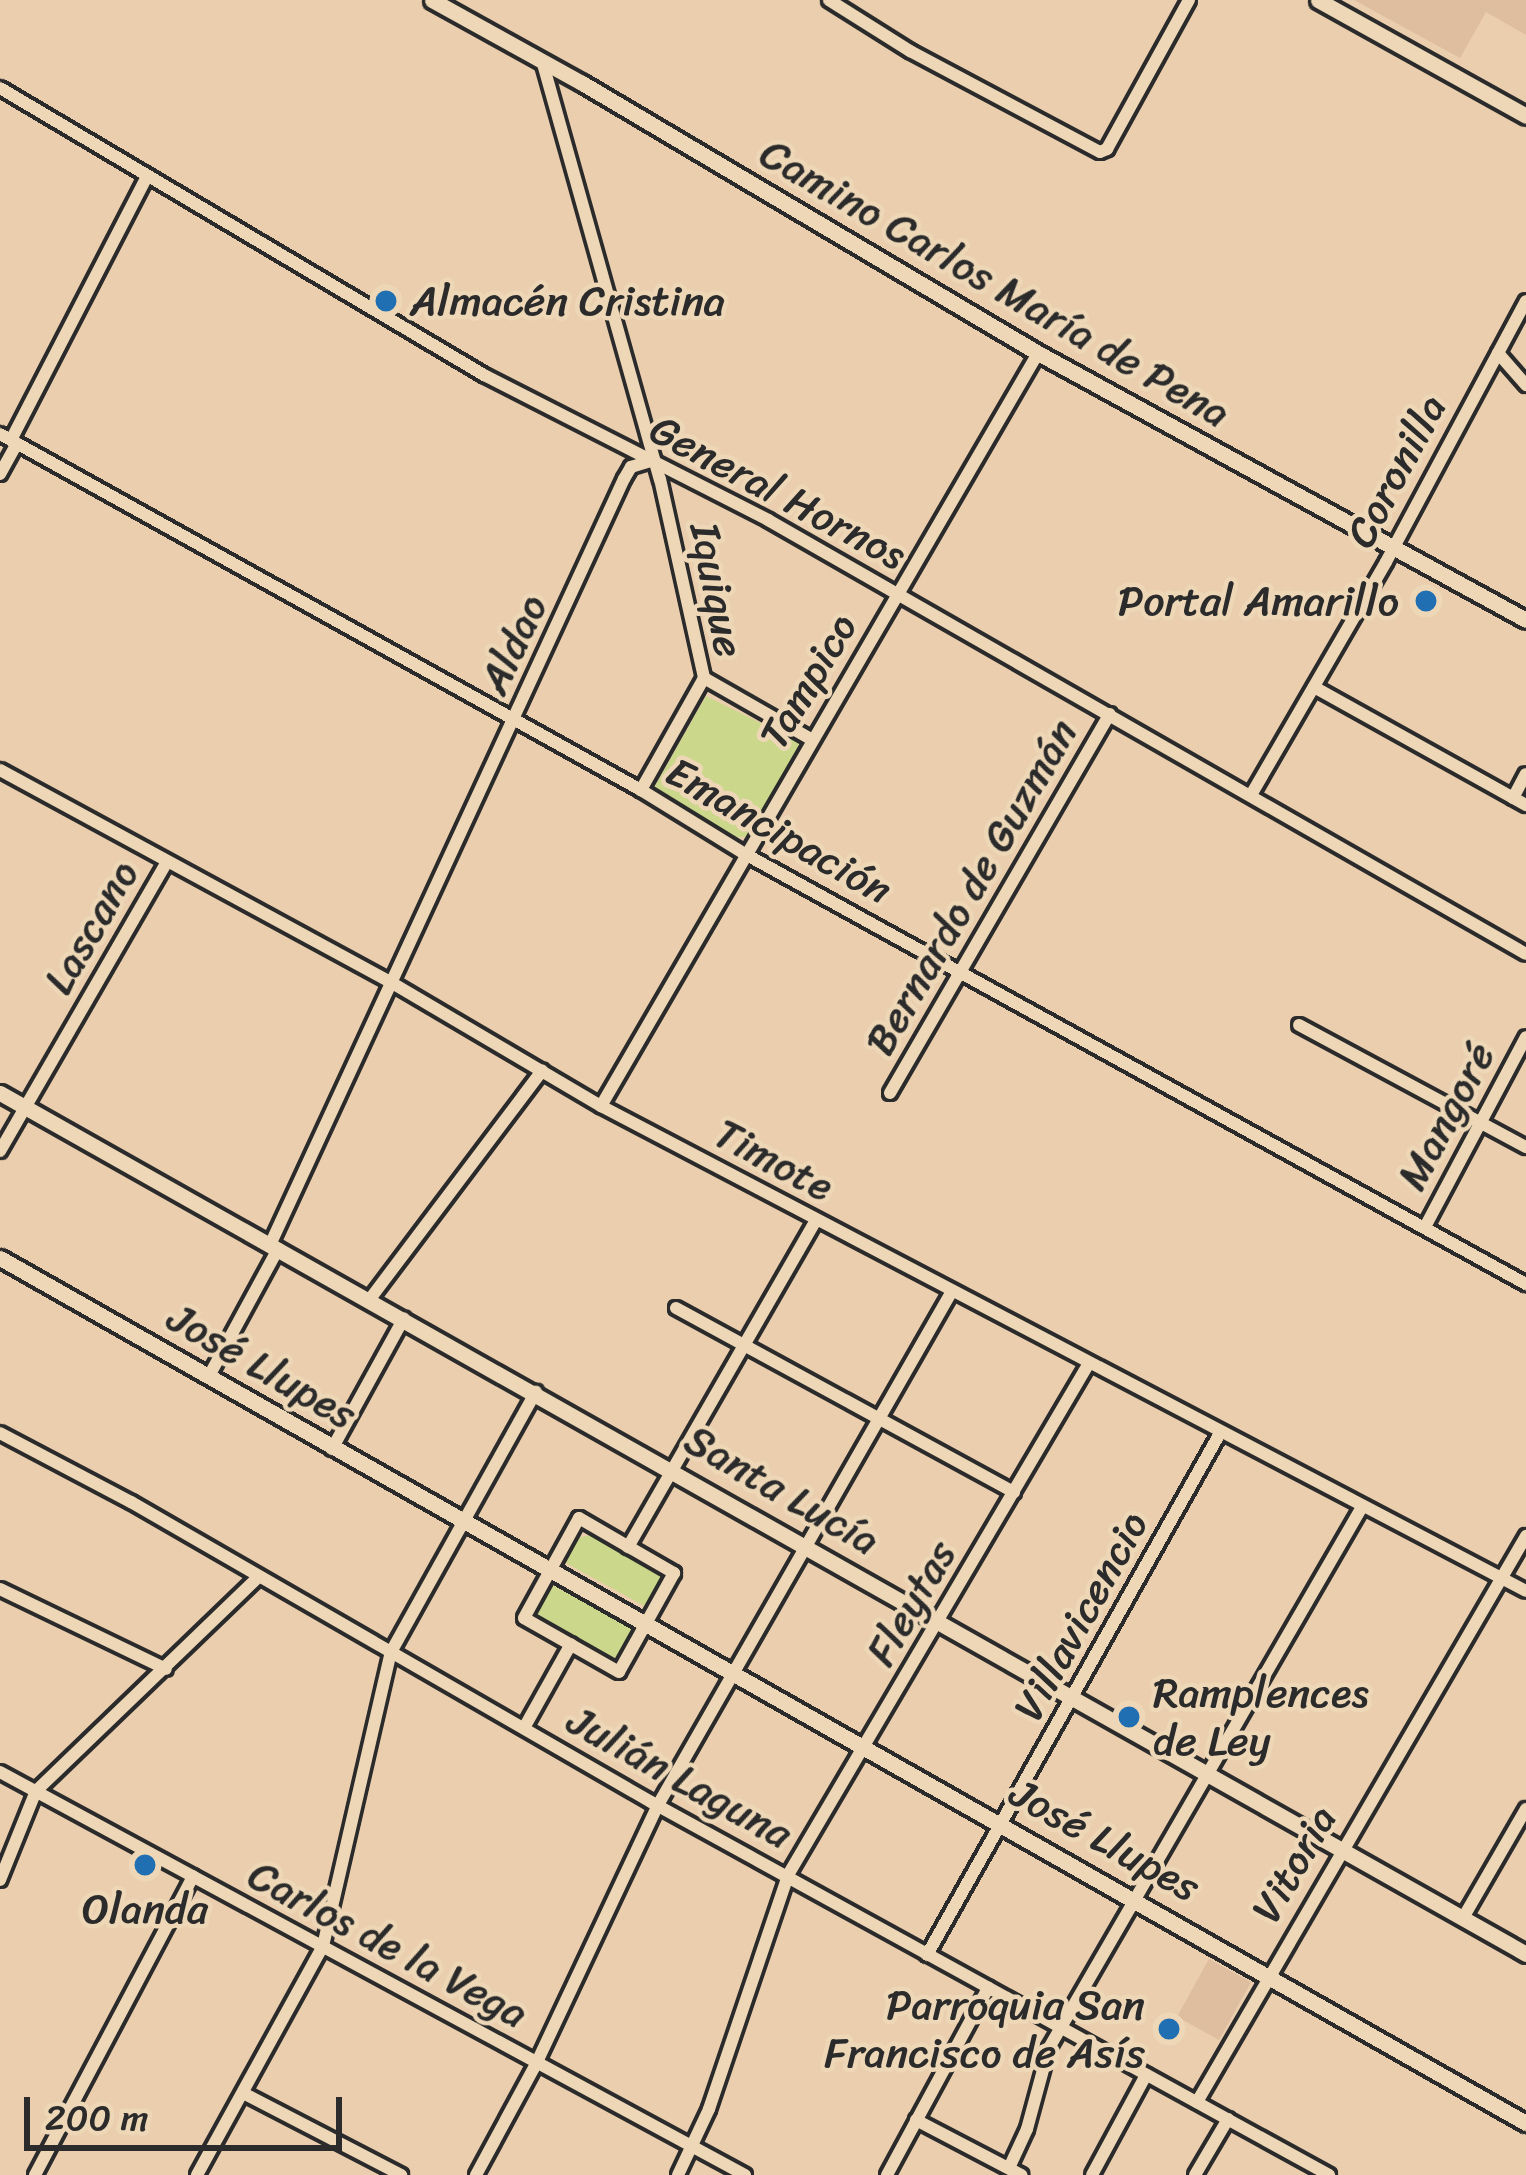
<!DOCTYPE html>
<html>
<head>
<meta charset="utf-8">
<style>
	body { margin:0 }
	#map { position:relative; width:1526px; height:2175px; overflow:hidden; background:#eaceae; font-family:Sriracha,sans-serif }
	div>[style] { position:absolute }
	.built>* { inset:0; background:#dfbea0; transform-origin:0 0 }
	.green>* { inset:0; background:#cbd78a }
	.roads { filter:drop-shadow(3px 0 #2b2b2b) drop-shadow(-3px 0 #2b2b2b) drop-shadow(0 3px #2b2b2b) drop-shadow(0 -3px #2b2b2b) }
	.minor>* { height:12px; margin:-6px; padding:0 6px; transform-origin:6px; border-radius:6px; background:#edd7b6 }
	.tertiary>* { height:15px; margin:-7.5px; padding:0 7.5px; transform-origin:7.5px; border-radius:7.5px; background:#edd7b6 }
	.dots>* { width:33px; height:33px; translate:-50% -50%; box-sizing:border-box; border:6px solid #edd7b6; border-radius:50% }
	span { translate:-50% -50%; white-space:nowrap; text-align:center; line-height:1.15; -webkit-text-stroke:9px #edd7b6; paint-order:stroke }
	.street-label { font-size:42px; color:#2b2b2b }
	.poi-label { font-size:42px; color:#2b2b2b }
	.left { translate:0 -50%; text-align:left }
	.right { translate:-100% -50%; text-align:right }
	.scale { position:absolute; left:24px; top:2097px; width:318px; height:54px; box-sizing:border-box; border:6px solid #2b2b2b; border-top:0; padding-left:15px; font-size:36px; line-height:42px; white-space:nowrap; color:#2b2b2b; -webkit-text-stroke:9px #edd7b6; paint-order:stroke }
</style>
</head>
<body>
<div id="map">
	<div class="built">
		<i style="clip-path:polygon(1354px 0,1526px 0,1526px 35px,1486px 12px,1460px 58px)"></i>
		<i style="left:1209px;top:1959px;width:48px;height:66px;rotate:29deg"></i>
	</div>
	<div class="green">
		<i style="clip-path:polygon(706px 696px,799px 742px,798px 754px,747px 837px,737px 837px,661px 797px,655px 786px)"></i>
		<i style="clip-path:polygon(591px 1535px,659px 1573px,662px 1585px,648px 1608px,566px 1563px,577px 1538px)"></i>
		<i style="clip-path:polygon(554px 1586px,630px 1628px,633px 1635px,621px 1656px,612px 1658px,540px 1620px,535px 1610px,547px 1588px)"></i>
	</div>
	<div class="roads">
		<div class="minor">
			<i style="left:829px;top:0;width:96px;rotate:32.2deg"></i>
			<i style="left:910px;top:51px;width:215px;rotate:28deg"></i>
			<i style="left:1100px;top:152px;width:8px;rotate:-23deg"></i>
			<i style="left:1107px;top:149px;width:170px;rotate:-61.2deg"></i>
			<i style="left:543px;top:64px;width:431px;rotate:74.3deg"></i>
			<i style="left:660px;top:479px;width:204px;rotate:77.5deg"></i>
			<i style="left:704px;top:678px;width:129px;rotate:119.4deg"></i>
			<i style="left:0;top:88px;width:563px;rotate:30.67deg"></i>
			<i style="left:484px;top:375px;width:319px;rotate:27deg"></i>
			<i style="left:768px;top:520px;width:873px;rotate:29.79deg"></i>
			<i style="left:1498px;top:353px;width:43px;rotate:48.8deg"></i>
			<i style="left:0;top:434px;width:733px;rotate:29.05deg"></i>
			<i style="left:641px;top:790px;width:122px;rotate:31.6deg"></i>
			<i style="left:745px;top:854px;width:892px;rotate:28.84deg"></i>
			<i style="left:11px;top:440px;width:297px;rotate:-62.7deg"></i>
			<i style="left:0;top:474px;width:35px;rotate:-61deg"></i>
			<i style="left:704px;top:678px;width:123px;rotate:29.7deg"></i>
			<i style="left:1314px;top:687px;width:243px;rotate:29.1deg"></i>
			<i style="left:0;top:770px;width:446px;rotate:28.5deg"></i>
			<i style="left:392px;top:983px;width:243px;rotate:30.5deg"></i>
			<i style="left:601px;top:1106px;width:1044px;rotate:27.67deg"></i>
			<i style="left:1251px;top:795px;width:269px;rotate:-59.9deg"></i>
			<i style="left:1386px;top:562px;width:296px;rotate:-61.8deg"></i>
			<i style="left:1513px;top:798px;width:27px;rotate:-62deg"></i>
			<i style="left:1299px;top:1025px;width:258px;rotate:28.3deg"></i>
			<i style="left:890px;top:1093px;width:438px;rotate:-59.9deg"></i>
			<i style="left:601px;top:1106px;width:871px;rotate:-59.87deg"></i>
			<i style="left:0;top:1151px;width:334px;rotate:-60deg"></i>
			<i style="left:1425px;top:1227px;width:215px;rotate:-62deg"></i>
			<i style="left:270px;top:1245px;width:844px;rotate:-65.2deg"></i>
			<i style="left:624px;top:479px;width:14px;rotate:-60deg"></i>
			<i style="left:631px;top:467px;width:24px;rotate:-17deg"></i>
			<i style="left:370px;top:1299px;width:286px;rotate:-53deg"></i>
			<i style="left:676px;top:1308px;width:385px;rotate:28.6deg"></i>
			<i style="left:209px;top:1376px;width:145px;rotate:-61.5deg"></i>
			<i style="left:0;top:1433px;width:148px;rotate:27.8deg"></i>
			<i style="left:131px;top:1502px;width:600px;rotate:29.98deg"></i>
			<i style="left:651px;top:1802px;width:774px;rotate:28.82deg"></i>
			<i style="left:332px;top:1449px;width:149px;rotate:-61.2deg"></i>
			<i style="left:579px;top:1518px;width:110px;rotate:30.1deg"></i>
			<i style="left:674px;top:1573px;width:113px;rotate:119.1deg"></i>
			<i style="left:619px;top:1672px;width:109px;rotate:-150.4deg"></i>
			<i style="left:524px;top:1618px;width:114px;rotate:-61.2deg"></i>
			<i style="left:628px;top:1547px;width:377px;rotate:-60.1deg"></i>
			<i style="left:0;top:1589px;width:184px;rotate:25.7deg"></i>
			<i style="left:524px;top:1728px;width:96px;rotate:-60.8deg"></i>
			<i style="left:0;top:1772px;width:847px;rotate:28.41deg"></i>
			<i style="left:0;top:1880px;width:96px;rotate:-68deg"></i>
			<i style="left:36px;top:1791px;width:308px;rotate:-43.9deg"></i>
			<i style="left:1463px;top:1918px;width:126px;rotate:-60deg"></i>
			<i style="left:927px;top:1955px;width:599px;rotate:-60.69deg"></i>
			<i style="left:245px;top:2094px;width:176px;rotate:27.4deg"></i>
			<i style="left:1197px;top:2102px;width:655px;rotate:-59.83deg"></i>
			<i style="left:916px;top:2120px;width:119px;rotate:27.6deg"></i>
			<i style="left:1009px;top:2168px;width:43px;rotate:-65.2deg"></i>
			<i style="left:1027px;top:2129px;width:84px;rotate:-74.8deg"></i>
			<i style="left:1049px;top:2048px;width:625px;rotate:-59.95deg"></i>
			<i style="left:35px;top:2175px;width:338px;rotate:-62.1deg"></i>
			<i style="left:197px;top:2175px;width:261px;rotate:-61.2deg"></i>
			<i style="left:323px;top:1946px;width:302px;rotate:-77deg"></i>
			<i style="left:391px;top:1652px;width:298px;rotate:-60.9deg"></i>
			<i style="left:476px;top:2175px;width:128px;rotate:-61.6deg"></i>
			<i style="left:537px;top:2062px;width:284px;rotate:-64.8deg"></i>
			<i style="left:658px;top:1805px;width:592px;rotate:-60.23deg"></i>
			<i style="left:678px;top:2175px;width:73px;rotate:-64.8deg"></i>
			<i style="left:709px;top:2109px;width:247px;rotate:-71.3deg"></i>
			<i style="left:788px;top:1875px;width:594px;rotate:-59.55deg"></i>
			<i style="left:887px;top:2175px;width:213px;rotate:-61.6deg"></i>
			<i style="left:1092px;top:2175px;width:114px;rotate:-61.6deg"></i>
			<i style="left:1195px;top:2175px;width:65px;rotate:-59.5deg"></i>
		</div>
		<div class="tertiary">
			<i style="left:432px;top:0;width:171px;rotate:29deg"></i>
			<i style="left:582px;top:83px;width:530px;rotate:30.63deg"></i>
			<i style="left:1038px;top:353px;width:556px;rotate:28.68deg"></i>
			<i style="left:1318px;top:0;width:238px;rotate:29.1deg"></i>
			<i style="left:0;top:1093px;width:1752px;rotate:29.43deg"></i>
			<i style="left:0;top:1258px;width:1754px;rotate:29.55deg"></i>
		</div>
	</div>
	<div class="dots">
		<i style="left:386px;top:301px;background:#1f6fb2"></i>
		<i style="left:1426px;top:601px;background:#1f6fb2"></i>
		<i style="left:1129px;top:1717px;background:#1f6fb2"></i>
		<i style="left:145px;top:1865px;background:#1f6fb2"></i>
		<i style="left:1169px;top:2029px;background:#1f6fb2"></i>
	</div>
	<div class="street-label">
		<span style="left:995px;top:283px;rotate:30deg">Camino Carlos María de Pena</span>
		<span style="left:1396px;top:471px;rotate:-62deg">Coronilla</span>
		<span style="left:778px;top:492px;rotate:28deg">General Hornos</span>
		<span style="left:717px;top:590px;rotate:79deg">Iquique</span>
		<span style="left:513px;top:644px;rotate:-65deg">Aldao</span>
		<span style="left:808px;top:681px;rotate:-59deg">Tampico</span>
		<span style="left:779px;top:831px;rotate:30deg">Emancipación</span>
		<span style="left:971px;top:887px;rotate:-60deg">Bernardo de Guzmán</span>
		<span style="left:91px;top:927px;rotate:-60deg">Lascano</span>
		<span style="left:1446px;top:1116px;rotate:-62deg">Mangoré</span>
		<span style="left:774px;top:1160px;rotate:28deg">Timote</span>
		<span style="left:262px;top:1366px;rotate:30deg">José Llupes</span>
		<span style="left:782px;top:1490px;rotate:30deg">Santa Lucía</span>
		<span style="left:911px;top:1603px;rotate:-60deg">Fleytas</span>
		<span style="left:1081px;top:1616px;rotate:-61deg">Villavicencio</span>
		<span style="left:680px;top:1777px;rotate:29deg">Julián Laguna</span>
		<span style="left:1105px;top:1840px;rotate:29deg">José Llupes</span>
		<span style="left:1294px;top:1864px;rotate:-60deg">Vitoria</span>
		<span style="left:388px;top:1944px;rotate:28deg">Carlos de la Vega</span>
	</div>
	<div class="poi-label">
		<span class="left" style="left:410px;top:301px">Almacén Cristina</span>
		<span class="right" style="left:1399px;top:601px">Portal Amarillo</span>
		<span class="left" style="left:1153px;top:1717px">Ramplences<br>de Ley</span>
		<span style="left:145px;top:1909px">Olanda</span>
		<span class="right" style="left:1145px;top:2029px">Parroquia San<br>Francisco de Asís</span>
	</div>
	<div class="scale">200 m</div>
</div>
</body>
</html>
